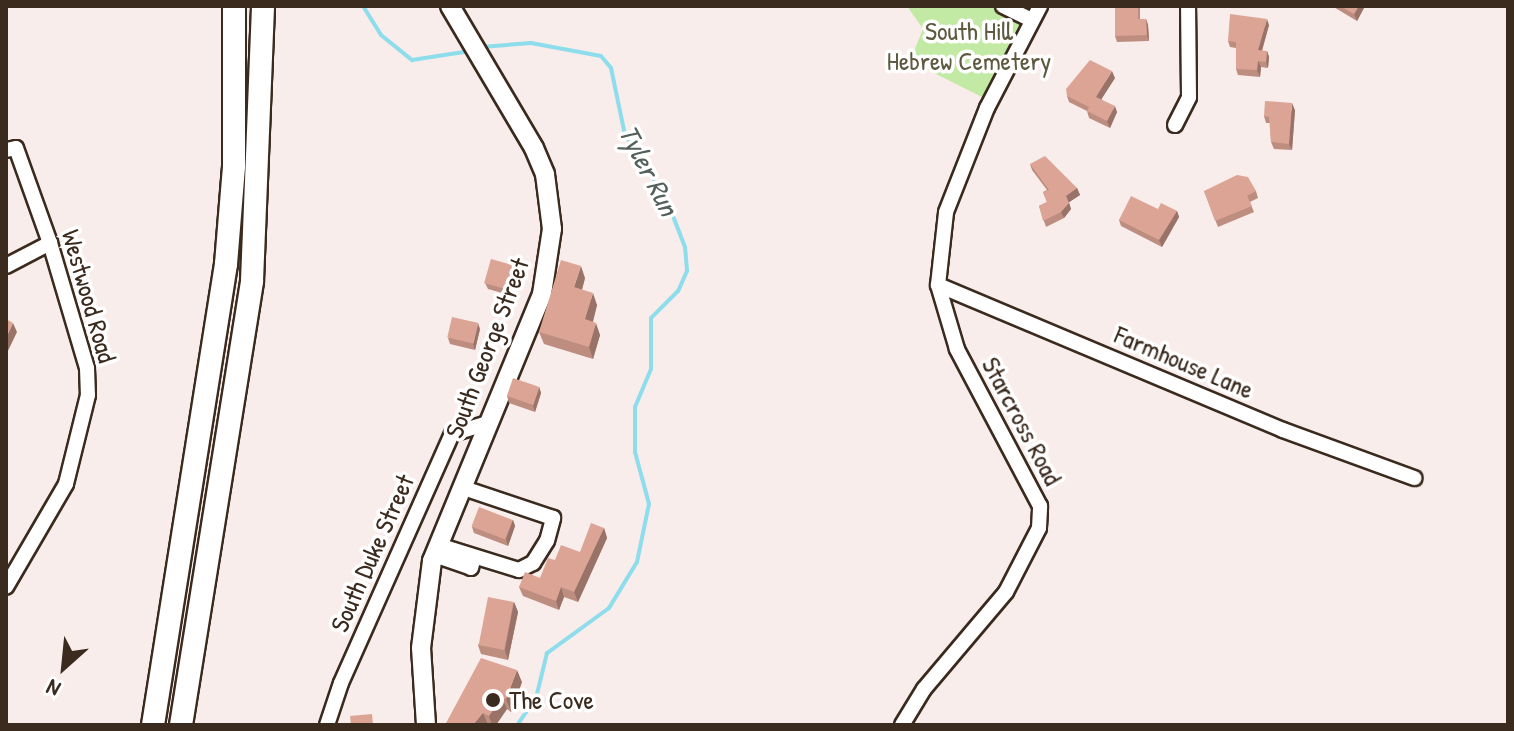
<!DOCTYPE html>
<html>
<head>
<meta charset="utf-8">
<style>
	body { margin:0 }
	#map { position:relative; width:1514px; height:731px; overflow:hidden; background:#f8edea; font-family:"Patrick Hand",sans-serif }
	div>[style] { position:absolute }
	.green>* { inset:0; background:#c2eaa5 }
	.stream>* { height:4px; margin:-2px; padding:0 2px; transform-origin:2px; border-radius:2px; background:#8eddec }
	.roads { filter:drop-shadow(2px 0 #3b2a1e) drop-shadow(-2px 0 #3b2a1e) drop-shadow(0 2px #3b2a1e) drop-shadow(0 -2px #3b2a1e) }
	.minor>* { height:14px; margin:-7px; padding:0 7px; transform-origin:7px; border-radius:7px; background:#fff }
	.major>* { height:18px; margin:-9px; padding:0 9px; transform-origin:9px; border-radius:9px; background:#fff }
	.highway>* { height:22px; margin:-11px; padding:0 11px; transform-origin:11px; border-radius:11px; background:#fff }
	.wall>* { inset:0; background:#bd8d80 }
	.shaded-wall>* { inset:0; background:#9a7368 }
	.building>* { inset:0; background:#dca495; transform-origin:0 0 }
	.dots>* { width:22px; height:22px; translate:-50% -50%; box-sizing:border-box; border:4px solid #fff; border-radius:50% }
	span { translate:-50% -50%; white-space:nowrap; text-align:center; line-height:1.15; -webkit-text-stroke:7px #fff; paint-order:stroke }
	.park-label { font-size:26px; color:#5d5a40 }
	.street-label { font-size:26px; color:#3b2a1e }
	.poi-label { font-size:26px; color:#3b2a1e }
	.left { translate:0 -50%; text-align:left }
	.water-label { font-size:28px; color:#54605c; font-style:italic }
	.frame { position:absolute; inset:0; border:8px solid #3b2a1e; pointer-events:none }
	.north { position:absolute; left:24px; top:627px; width:80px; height:80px; -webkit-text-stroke:6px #fff; paint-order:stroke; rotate:207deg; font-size:22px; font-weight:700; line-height:32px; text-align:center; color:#3b2a1e }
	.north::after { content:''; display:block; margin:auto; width:28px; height:36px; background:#3b2a1e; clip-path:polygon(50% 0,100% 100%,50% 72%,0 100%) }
</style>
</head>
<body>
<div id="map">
	<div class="green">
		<i style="clip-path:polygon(907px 6px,1033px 6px,988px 100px,910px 61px,923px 29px)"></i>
	</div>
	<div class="stream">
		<i style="left:363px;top:6px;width:34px;rotate:58deg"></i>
		<i style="left:381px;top:35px;width:40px;rotate:39deg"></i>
		<i style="left:412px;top:60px;width:59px;rotate:-8.8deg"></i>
		<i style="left:482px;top:47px;width:49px;rotate:-4.7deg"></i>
		<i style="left:531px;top:43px;width:71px;rotate:10.5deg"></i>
		<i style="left:601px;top:56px;width:16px;rotate:50deg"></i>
		<i style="left:611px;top:68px;width:68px;rotate:78.2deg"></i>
		<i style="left:625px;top:135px;width:75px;rotate:56.9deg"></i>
		<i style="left:666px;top:198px;width:53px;rotate:68.8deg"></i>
		<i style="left:685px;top:247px;width:24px;rotate:85deg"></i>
		<i style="left:687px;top:271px;width:22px;rotate:114deg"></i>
		<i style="left:678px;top:291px;width:38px;rotate:135deg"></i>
		<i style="left:651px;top:318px;width:51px;rotate:90deg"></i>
		<i style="left:651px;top:369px;width:41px;rotate:112.8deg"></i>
		<i style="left:635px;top:407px;width:45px;rotate:90deg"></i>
		<i style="left:635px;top:452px;width:54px;rotate:74.9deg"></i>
		<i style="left:649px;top:504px;width:59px;rotate:101.7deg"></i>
		<i style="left:637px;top:562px;width:54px;rotate:121.3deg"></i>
		<i style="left:609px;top:608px;width:77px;rotate:144deg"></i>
		<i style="left:547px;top:653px;width:46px;rotate:103.7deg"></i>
		<i style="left:536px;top:698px;width:33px;rotate:125deg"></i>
	</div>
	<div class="roads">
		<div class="minor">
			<i style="left:1003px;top:6px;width:32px;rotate:26deg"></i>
			<i style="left:1175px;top:125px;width:31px;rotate:-63deg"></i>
			<i style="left:1189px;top:97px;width:91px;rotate:-90.6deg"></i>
			<i style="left:6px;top:150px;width:10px;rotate:-11deg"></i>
			<i style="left:16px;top:148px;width:101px;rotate:70.3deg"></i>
			<i style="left:50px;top:243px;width:130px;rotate:73.5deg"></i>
			<i style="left:87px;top:368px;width:27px;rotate:88deg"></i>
			<i style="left:88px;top:395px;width:92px;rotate:103.9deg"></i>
			<i style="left:66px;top:484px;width:119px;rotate:120.2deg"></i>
			<i style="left:6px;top:266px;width:50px;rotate:-27.6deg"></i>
			<i style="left:938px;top:285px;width:374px;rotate:22.8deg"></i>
			<i style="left:1283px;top:430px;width:140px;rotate:20.1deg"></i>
			<i style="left:438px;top:545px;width:85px;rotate:17.2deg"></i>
			<i style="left:519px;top:570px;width:16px;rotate:-27deg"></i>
			<i style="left:533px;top:563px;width:26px;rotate:-58deg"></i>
			<i style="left:547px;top:541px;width:24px;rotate:-75deg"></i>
			<i style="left:553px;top:518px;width:97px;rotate:-161.4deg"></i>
			<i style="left:434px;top:555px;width:39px;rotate:19deg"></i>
			<i style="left:471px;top:568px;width:11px;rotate:-75deg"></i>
			<i style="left:327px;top:725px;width:44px;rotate:-71.6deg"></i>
			<i style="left:341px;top:683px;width:273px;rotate:-66deg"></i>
			<i style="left:452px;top:434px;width:34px;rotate:-17deg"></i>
			<i style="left:902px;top:725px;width:42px;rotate:-58.6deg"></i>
			<i style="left:924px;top:689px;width:127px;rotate:-49.8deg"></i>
			<i style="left:1006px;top:592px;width:72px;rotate:-62.7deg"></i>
			<i style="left:1039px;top:528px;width:22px;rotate:-87deg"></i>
			<i style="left:1040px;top:506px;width:178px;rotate:-117.9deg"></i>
			<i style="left:957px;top:349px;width:67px;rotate:-106.5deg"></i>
			<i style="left:938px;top:285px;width:73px;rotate:-83.7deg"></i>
			<i style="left:946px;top:212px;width:112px;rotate:-68.5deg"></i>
			<i style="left:987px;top:108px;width:115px;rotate:-62.5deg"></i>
		</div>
		<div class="major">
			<i style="left:426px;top:725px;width:77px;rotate:-93.7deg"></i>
			<i style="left:421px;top:648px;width:88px;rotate:-82.8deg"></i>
			<i style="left:432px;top:561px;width:289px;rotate:-67.6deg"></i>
			<i style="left:542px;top:294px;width:66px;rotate:-81.3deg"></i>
			<i style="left:552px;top:229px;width:55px;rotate:-97.3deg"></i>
			<i style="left:545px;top:174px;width:28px;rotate:-113deg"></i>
			<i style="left:534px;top:148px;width:165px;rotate:-120.6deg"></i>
		</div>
		<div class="highway">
			<i style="left:153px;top:725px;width:467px;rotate:-81deg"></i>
			<i style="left:226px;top:264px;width:98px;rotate:-85.3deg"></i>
			<i style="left:234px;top:166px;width:160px;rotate:-90deg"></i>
			<i style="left:181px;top:725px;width:450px;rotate:-80.9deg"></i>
			<i style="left:252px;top:281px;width:275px;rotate:-87.7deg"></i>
		</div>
	</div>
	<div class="wall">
		<i style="clip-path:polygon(1115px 6px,1140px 6px,1140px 19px,1146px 19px,1148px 25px,1149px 41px,1117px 42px,1115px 36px)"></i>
		<i style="clip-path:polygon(1332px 6px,1365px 6px,1357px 21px)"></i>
		<i style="clip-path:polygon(1269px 25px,1262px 51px,1267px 51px,1269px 57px,1268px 68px,1261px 67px,1260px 77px,1238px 75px,1236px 69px,1236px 48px,1230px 47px,1228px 41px)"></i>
		<i style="clip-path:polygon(1115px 78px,1101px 99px,1117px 112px,1110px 128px,1089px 118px,1087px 111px,1069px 102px,1067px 96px)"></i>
		<i style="clip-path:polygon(1295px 110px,1292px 150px,1274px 149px,1271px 142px,1270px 123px,1266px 123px,1264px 116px)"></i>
		<i style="clip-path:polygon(1030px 164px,1077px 188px,1080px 195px,1069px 202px,1071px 209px,1064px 218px,1046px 227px,1039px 206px,1047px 202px,1043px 192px,1047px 190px,1032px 170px)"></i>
		<i style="clip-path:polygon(1204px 191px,1256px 191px,1258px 198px,1250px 202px,1254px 212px,1218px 227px)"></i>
		<i style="clip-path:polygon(1158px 209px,1177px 211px,1179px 217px,1162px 247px,1121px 226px,1119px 220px)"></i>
		<i style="clip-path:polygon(515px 271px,509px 295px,488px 289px,485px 283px)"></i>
		<i style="clip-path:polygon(585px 278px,582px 290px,597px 305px,593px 322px,600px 335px,593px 359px,544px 344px,539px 332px)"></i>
		<i style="clip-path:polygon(480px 329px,475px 350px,450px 344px,448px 338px)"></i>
		<i style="clip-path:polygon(539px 387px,541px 393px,535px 412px,509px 403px,507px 396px)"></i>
		<i style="clip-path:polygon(513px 520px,515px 526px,508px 546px,474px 533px,472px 527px)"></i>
		<i style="clip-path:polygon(604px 528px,607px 538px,578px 602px,564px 597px,559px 610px,523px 596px,519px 587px,540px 578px,555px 560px,580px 552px)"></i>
		<i style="clip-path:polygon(514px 602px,518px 612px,508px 660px,481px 654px,478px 645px)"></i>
		<i style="clip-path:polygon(522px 682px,511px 712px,507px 709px,496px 725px,445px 725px)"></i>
	</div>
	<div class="shaded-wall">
		<i style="clip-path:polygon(1359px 6px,1365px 6px,1357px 21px,1354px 14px)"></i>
		<i style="clip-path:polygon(1146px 19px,1148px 25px,1149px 41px,1147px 35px)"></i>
		<i style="clip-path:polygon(1267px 19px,1269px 25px,1260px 57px,1258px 50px)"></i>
		<i style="clip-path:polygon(1267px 51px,1269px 57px,1268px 68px,1266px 62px)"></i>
		<i style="clip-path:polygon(1258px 61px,1261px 67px,1260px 77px,1257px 70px)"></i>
		<i style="clip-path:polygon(1112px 71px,1115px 78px,1099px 103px,1096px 97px)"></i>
		<i style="clip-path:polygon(1292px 103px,1295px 110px,1292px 150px,1289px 144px)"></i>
		<i style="clip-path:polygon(1115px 106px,1117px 112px,1110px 128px,1107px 121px)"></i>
		<i style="clip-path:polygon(1077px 188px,1080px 195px,1068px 203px,1066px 196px)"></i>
		<i style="clip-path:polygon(1069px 203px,1071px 209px,1064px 218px,1061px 212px)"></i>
		<i style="clip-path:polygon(1177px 211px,1179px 217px,1162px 247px,1159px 240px)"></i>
		<i style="clip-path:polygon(512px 265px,515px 271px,509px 295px,506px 288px)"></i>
		<i style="clip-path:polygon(581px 266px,585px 278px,579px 300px,574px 287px)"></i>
		<i style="clip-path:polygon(593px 293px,597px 305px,590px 332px,585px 319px)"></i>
		<i style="clip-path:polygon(13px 323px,17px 332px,6px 355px,6px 338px)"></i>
		<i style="clip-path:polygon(478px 323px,480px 329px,475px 350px,473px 344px)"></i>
		<i style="clip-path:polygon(596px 323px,600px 335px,593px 359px,589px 347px)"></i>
		<i style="clip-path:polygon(539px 387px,541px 393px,535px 412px,533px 405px)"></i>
		<i style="clip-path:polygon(513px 520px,515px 526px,508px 546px,506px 539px)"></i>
		<i style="clip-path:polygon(604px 528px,607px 538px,578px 602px,574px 592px)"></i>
		<i style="clip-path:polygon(561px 587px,564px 597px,559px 610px,556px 601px)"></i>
		<i style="clip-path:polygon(514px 602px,518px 612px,508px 660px,505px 650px)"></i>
		<i style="clip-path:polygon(517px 670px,522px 682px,511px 712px,506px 699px)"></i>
		<i style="clip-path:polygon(502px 697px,507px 709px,496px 725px,492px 725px,489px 716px)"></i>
		<i style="clip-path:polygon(483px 713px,488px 725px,473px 725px)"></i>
	</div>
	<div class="building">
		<i style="clip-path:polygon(1115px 6px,1138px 6px,1138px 19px,1146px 19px,1147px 35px,1115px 36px)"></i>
		<i style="clip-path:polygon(1340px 6px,1359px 6px,1354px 14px)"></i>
		<i style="clip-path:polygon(1230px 14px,1267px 19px,1258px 50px,1267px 51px,1266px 62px,1258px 61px,1257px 70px,1236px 69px,1236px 42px,1228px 41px)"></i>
		<i style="clip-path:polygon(1090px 60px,1112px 71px,1096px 97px,1115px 106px,1107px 121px,1087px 111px,1089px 107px,1067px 96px,1066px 89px)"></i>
		<i style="clip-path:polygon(1265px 101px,1292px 103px,1289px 144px,1271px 142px,1269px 117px,1264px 116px)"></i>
		<i style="clip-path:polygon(1045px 156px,1077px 188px,1066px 196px,1069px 203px,1061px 212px,1043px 221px,1039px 206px,1047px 202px,1043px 192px,1049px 190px,1030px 164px)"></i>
		<i style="clip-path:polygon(1237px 175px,1248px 177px,1256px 191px,1247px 196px,1252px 206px,1215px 221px,1204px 191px)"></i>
		<i style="clip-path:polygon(1131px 196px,1158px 209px,1161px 203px,1177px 211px,1159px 240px,1119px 220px)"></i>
		<i style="left:491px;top:259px;width:22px;height:25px;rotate:16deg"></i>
		<i style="clip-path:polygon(561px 260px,581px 266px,574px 287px,593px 293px,585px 319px,596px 323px,589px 347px,539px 332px)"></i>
		<i style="left:452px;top:317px;width:27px;height:21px;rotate:13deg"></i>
		<i style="clip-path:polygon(6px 319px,13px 323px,6px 338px)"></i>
		<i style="left:513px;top:378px;width:28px;height:19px;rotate:19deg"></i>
		<i style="left:479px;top:507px;width:36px;height:21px;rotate:21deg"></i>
		<i style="clip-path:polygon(591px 523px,604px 528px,574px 592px,561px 587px,556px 601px,519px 587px,525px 572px,540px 578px,548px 558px,555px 560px,561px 545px,580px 552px)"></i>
		<i style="left:488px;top:597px;width:26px;height:49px;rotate:11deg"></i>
		<i style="clip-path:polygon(481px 658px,517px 670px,506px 699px,502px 697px,489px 716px,483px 713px,473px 725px,445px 725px)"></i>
		<i style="clip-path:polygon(372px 714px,373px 725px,351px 725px,350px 716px)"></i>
	</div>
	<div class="dots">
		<i style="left:493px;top:700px;background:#3b2a1e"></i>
	</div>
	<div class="park-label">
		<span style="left:969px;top:46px">South Hill<br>Hebrew Cemetery</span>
	</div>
	<div class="street-label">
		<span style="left:89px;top:296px;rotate:74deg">Westwood Road</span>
		<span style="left:487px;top:348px;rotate:-69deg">South George Street</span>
		<span style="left:1184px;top:362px;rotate:23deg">Farmhouse Lane</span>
		<span style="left:1022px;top:421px;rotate:62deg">Starcross Road</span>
		<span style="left:372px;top:553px;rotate:-66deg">South Duke Street</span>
	</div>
	<div class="poi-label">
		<span class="left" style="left:509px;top:700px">The Cove</span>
	</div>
	<div class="water-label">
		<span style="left:649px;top:170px;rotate:63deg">Tyler Run</span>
	</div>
	<div class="frame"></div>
	<div class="north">N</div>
</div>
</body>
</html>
